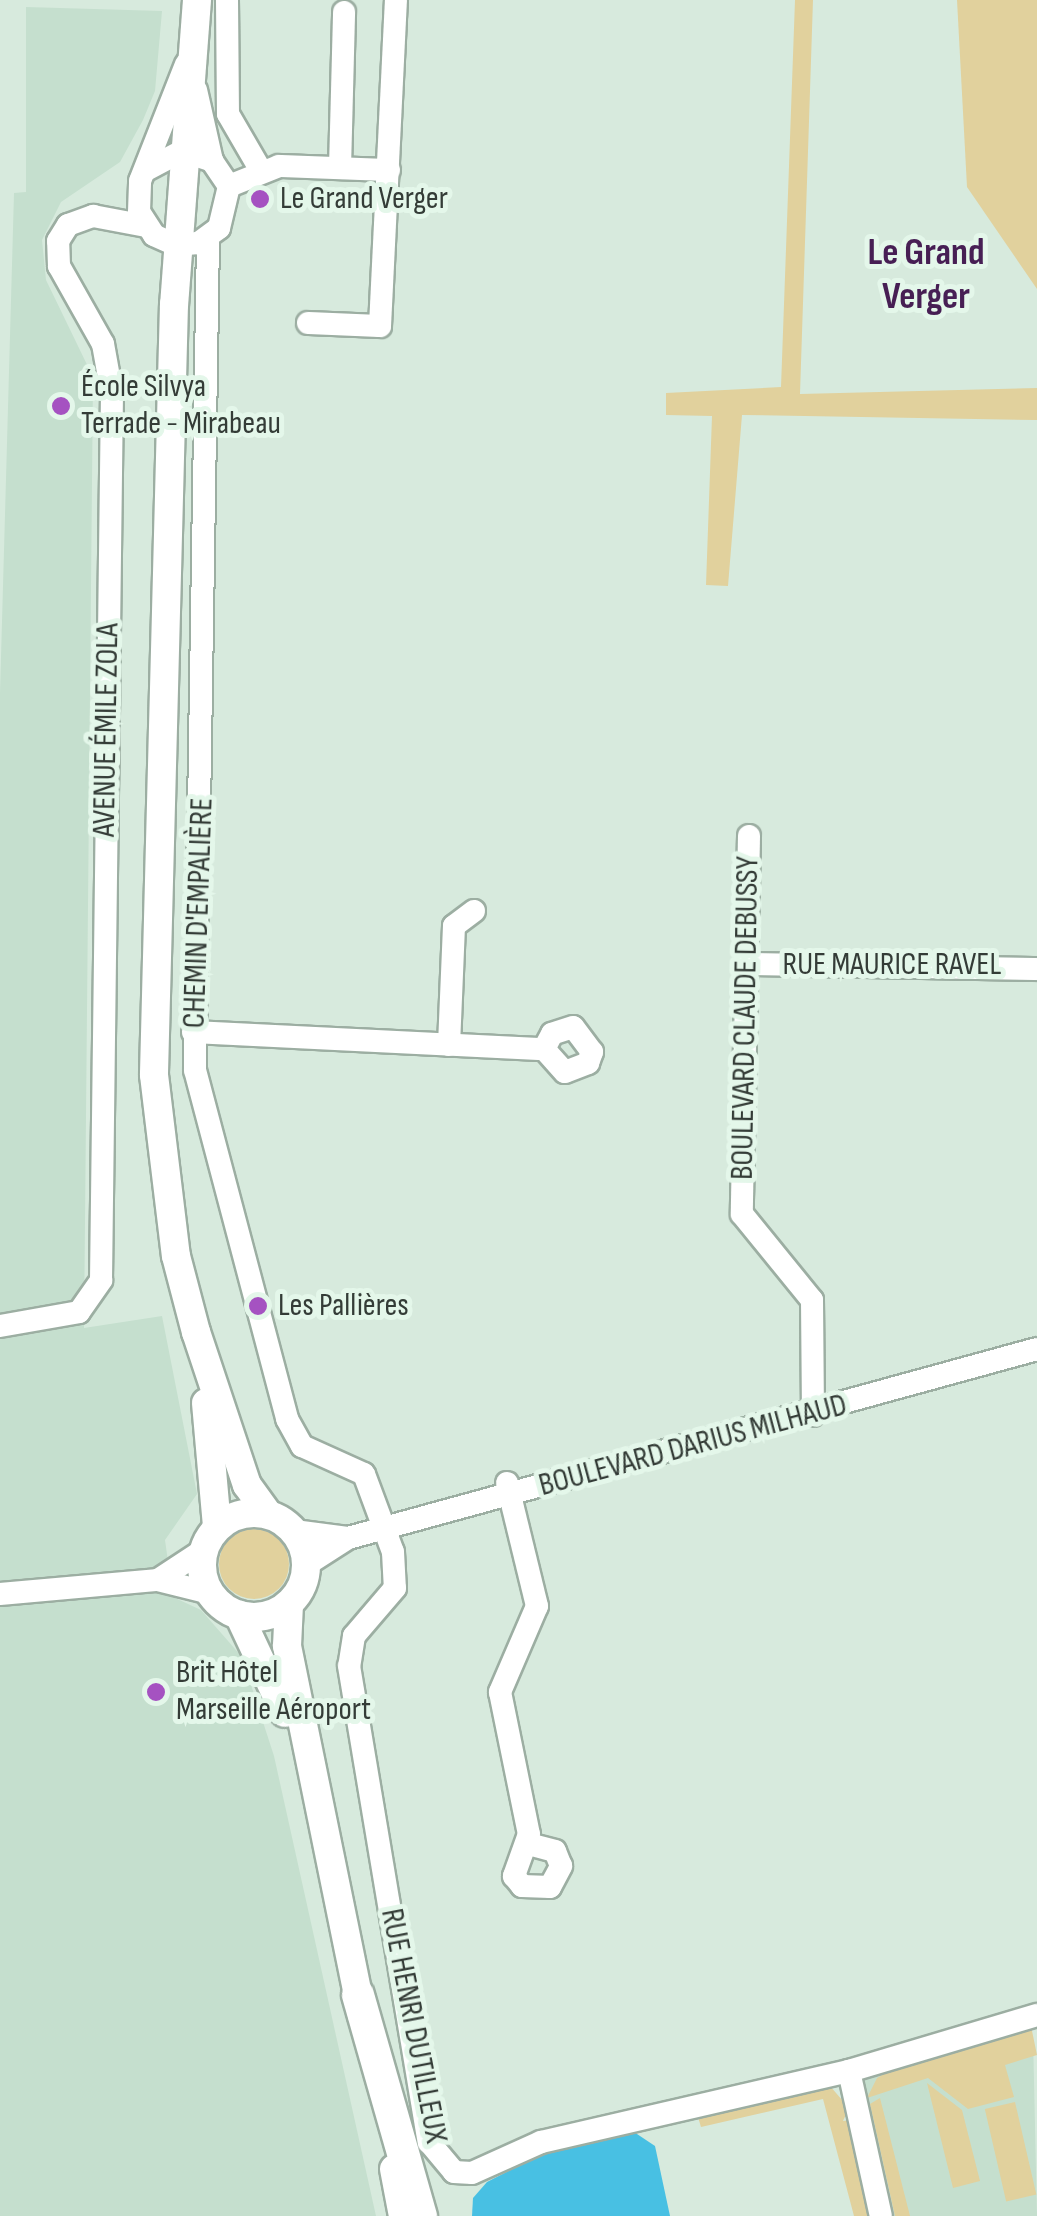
<!DOCTYPE html>
<html>
<head>
<meta charset="utf-8">
<style>
	body { margin:0 }
	#map { position:relative; width:1037px; height:2216px; overflow:hidden; background:#d7eadd; font-family:"Sofia Sans Condensed",sans-serif }
	div>[style] { position:absolute }
	.built>* { inset:0; background:#c5dfce }
	.green>* { inset:0; background:#e1d19d; transform-origin:0 0 }
	.round { border-radius:50% }
	.water>* { inset:0; background:#48c0e3 }
	.roads { filter:drop-shadow(2px 0 #9caea2) drop-shadow(-2px 0 #9caea2) drop-shadow(0 2px #9caea2) drop-shadow(0 -2px #9caea2) }
	.minor>* { height:22px; margin:-11px; padding:0 11px; transform-origin:11px; border-radius:11px; background:#fff }
	.major>* { height:28px; margin:-14px; padding:0 14px; transform-origin:14px; border-radius:14px; background:#fff }
	.major>.ring { margin:-14px; padding:0; box-sizing:content-box; background:none; border:28px solid #fff; border-radius:50% }
	.highway>* { height:32px; margin:-16px; padding:0 16px; transform-origin:16px; border-radius:16px; background:#fff }
	.dots>* { width:28px; height:28px; translate:-50% -50%; box-sizing:border-box; border:5px solid #e4f7ea; border-radius:50% }
	span { translate:-50% -50%; white-space:nowrap; text-align:center; line-height:1.15; -webkit-text-stroke:10px #e4f7ea; paint-order:stroke }
	.poi-label { font-size:32px; color:#343c37 }
	.left { translate:0 -50%; text-align:left }
	.street-label { font-size:32px; color:#343c37 }
	.quarter-label { font-size:38px; color:#471f54; font-weight:700 }
</style>
</head>
<body>
<div id="map">
	<div class="built">
		<i style="clip-path:polygon(26px 7px,162px 11px,155px 91px,143px 120px,120px 162px,61px 202px,42px 240px,46px 280px,93px 377px,84px 1328px,162px 1316px,197px 1494px,165px 1540px,173px 1597px,201px 1610px,242px 1657px,274px 1756px,376px 2216px,0 2216px,0 693px,14px 193px,26px 192px)"></i>
		<i style="clip-path:polygon(1033px 2036px,1037px 2216px,874px 2216px,840px 2078px)"></i>
	</div>
	<div class="green">
		<i style="clip-path:polygon(795px 0,813px 0,800px 394px,1037px 388px,1037px 420px,742px 415px,728px 586px,706px 585px,712px 416px,666px 415px,666px 393px,781px 387px)"></i>
		<i style="clip-path:polygon(957px 0,1037px 0,1037px 289px,967px 187px)"></i>
		<i class="round" style="left:219px;top:1529px;width:70px;height:70px"></i>
		<i style="clip-path:polygon(1031px 2026px,1037px 2055px,1005px 2065px,1014px 2097px,968px 2109px,928px 2078px,867px 2098px,877px 2078px,899px 2065px)"></i>
		<i style="clip-path:polygon(927px 2083px,962px 2110px,980px 2181px,953px 2188px)"></i>
		<i style="clip-path:polygon(830px 2086px,849px 2108px,843px 2121px,851px 2120px,875px 2216px,854px 2216px,823px 2099px,701px 2127px,697px 2114px)"></i>
		<i style="clip-path:polygon(880px 2098px,910px 2216px,895px 2216px,870px 2104px)"></i>
		<i style="left:1015px;top:2102px;width:95px;height:31px;rotate:77deg"></i>
	</div>
	<div class="water">
		<i style="clip-path:polygon(634px 2132px,655px 2146px,670px 2216px,472px 2216px,473px 2198px,487px 2182px,548px 2151px)"></i>
	</div>
	<div class="roads">
		<div class="minor">
			<i style="left:227px;top:0;width:114px;rotate:89.5deg"></i>
			<i style="left:228px;top:114px;width:66px;rotate:59.9deg"></i>
			<i style="left:196px;top:90px;width:73px;rotate:77.3deg"></i>
			<i style="left:340px;top:168px;width:156px;rotate:-88.5deg"></i>
			<i style="left:146px;top:170px;width:41px;rotate:-27.8deg"></i>
			<i style="left:182px;top:151px;width:32px;rotate:18deg"></i>
			<i style="left:212px;top:161px;width:30px;rotate:56deg"></i>
			<i style="left:229px;top:186px;width:43px;rotate:103.4deg"></i>
			<i style="left:219px;top:228px;width:26px;rotate:144deg"></i>
			<i style="left:198px;top:243px;width:22px;rotate:175deg"></i>
			<i style="left:176px;top:245px;width:24px;rotate:-156deg"></i>
			<i style="left:154px;top:235px;width:27px;rotate:-123deg"></i>
			<i style="left:139px;top:212px;width:31px;rotate:-88deg"></i>
			<i style="left:140px;top:181px;width:126px;rotate:-68.5deg"></i>
			<i style="left:229px;top:186px;width:54px;rotate:-21.8deg"></i>
			<i style="left:279px;top:166px;width:110px;rotate:2.1deg"></i>
			<i style="left:208px;top:238px;width:832px;rotate:90.9deg"></i>
			<i style="left:195px;top:1070px;width:361px;rotate:75.2deg"></i>
			<i style="left:287px;top:1419px;width:31px;rotate:61deg"></i>
			<i style="left:302px;top:1446px;width:68px;rotate:24.3deg"></i>
			<i style="left:364px;top:1474px;width:83px;rotate:69.6deg"></i>
			<i style="left:393px;top:1552px;width:36px;rotate:87deg"></i>
			<i style="left:395px;top:1588px;width:63px;rotate:130.5deg"></i>
			<i style="left:354px;top:1636px;width:30px;rotate:99deg"></i>
			<i style="left:349px;top:1666px;width:483px;rotate:80.5deg"></i>
			<i style="left:429px;top:2142px;width:39px;rotate:50deg"></i>
			<i style="left:454px;top:2172px;width:18px;rotate:3deg"></i>
			<i style="left:472px;top:2173px;width:76px;rotate:-24.2deg"></i>
			<i style="left:541px;top:2142px;width:316px;rotate:-13deg"></i>
			<i style="left:849px;top:2071px;width:196px;rotate:-16.6deg"></i>
			<i style="left:308px;top:323px;width:72px;rotate:2.4deg"></i>
			<i style="left:380px;top:326px;width:326px;rotate:-87.2deg"></i>
			<i style="left:749px;top:836px;width:378px;rotate:91.1deg"></i>
			<i style="left:742px;top:1214px;width:111px;rotate:50.9deg"></i>
			<i style="left:812px;top:1300px;width:115px;rotate:89.5deg"></i>
			<i style="left:748px;top:964px;width:289px;rotate:1deg"></i>
			<i style="left:193px;top:1032px;width:351px;rotate:2.8deg"></i>
			<i style="left:544px;top:1049px;width:31px;rotate:48deg"></i>
			<i style="left:565px;top:1072px;width:25px;rotate:-21deg"></i>
			<i style="left:588px;top:1063px;width:12px;rotate:-70deg"></i>
			<i style="left:592px;top:1052px;width:31px;rotate:-127deg"></i>
			<i style="left:573px;top:1027px;width:22px;rotate:162deg"></i>
			<i style="left:552px;top:1034px;width:17px;rotate:118deg"></i>
			<i style="left:449px;top:1045px;width:119px;rotate:-87.6deg"></i>
			<i style="left:454px;top:926px;width:25px;rotate:-37deg"></i>
			<i style="left:0;top:1326px;width:80px;rotate:-10deg"></i>
			<i style="left:79px;top:1312px;width:39px;rotate:-55deg"></i>
			<i style="left:101px;top:1280px;width:886px;rotate:-89.29deg"></i>
			<i style="left:112px;top:394px;width:51px;rotate:-100.2deg"></i>
			<i style="left:103px;top:344px;width:90px;rotate:-119.4deg"></i>
			<i style="left:59px;top:266px;width:25px;rotate:-92deg"></i>
			<i style="left:58px;top:241px;width:19px;rotate:-58deg"></i>
			<i style="left:68px;top:225px;width:27px;rotate:-20deg"></i>
			<i style="left:93px;top:216px;width:54px;rotate:10.7deg"></i>
			<i style="left:507px;top:1483px;width:127px;rotate:76.3deg"></i>
			<i style="left:537px;top:1606px;width:94px;rotate:113.3deg"></i>
			<i style="left:500px;top:1692px;width:145px;rotate:78.5deg"></i>
			<i style="left:529px;top:1834px;width:45px;rotate:109.7deg"></i>
			<i style="left:514px;top:1876px;width:13px;rotate:51deg"></i>
			<i style="left:522px;top:1886px;width:28px;rotate:2deg"></i>
			<i style="left:550px;top:1887px;width:24px;rotate:-62deg"></i>
			<i style="left:561px;top:1866px;width:16px;rotate:-112deg"></i>
			<i style="left:555px;top:1851px;width:27px;rotate:-165deg"></i>
			<i style="left:294px;top:1531px;width:54px;rotate:7.4deg"></i>
			<i style="left:306px;top:1565px;width:50px;rotate:-32.7deg"></i>
			<i style="left:348px;top:1538px;width:714px;rotate:-15.34deg"></i>
			<i style="left:158px;top:1580px;width:56px;rotate:-33.4deg"></i>
			<i style="left:0;top:1594px;width:159px;rotate:-5.1deg"></i>
			<i style="left:158px;top:1580px;width:54px;rotate:14deg"></i>
			<i style="left:849px;top:2071px;width:148px;rotate:77.6deg"></i>
		</div>
		<div class="major">
			<i style="left:197px;top:0;width:305px;rotate:94.3deg"></i>
			<i style="left:174px;top:304px;width:771px;rotate:91.49deg"></i>
			<i style="left:154px;top:1075px;width:182px;rotate:83.1deg"></i>
			<i style="left:176px;top:1256px;width:79px;rotate:75.3deg"></i>
			<i style="left:196px;top:1332px;width:161px;rotate:71.6deg"></i>
			<i style="left:247px;top:1485px;width:36px;rotate:54deg"></i>
			<i style="left:206px;top:1403px;width:124px;rotate:84.9deg"></i>
			<i class="ring" style="left:202px;top:1513px;width:76px;height:76px"></i>
			<i style="left:289px;top:1604px;width:42px;rotate:92.7deg"></i>
			<i style="left:287px;top:1646px;width:376px;rotate:78.5deg"></i>
			<i style="left:239px;top:1615px;width:108px;rotate:64.9deg"></i>
			<i style="left:394px;top:2169px;width:48px;rotate:79.2deg"></i>
		</div>
		<div class="highway">
			<i style="left:358px;top:1995px;width:230px;rotate:74.1deg"></i>
		</div>
	</div>
	<div class="dots">
		<i style="left:260px;top:199px;background:#a552c1"></i>
		<i style="left:61px;top:406px;background:#a552c1"></i>
		<i style="left:258px;top:1306px;background:#a552c1"></i>
		<i style="left:156px;top:1692px;background:#a552c1"></i>
	</div>
	<div class="poi-label">
		<span class="left" style="left:280px;top:199px">Le Grand Verger</span>
		<span class="left" style="left:81px;top:406px">École Silvya<br>Terrade - Mirabeau</span>
		<span class="left" style="left:278px;top:1306px">Les Pallières</span>
		<span class="left" style="left:176px;top:1692px">Brit Hôtel<br>Marseille Aéroport</span>
	</div>
	<div class="street-label">
		<span style="left:107px;top:730px;rotate:-89deg">AVENUE ÉMILE ZOLA</span>
		<span style="left:199px;top:913px;rotate:-88deg">CHEMIN D'EMPALIÈRE</span>
		<span style="left:892px;top:965px">RUE MAURICE RAVEL</span>
		<span style="left:746px;top:1018px;rotate:-89deg">BOULEVARD CLAUDE DEBUSSY</span>
		<span style="left:693px;top:1446px;rotate:-15deg">BOULEVARD DARIUS MILHAUD</span>
		<span style="left:413px;top:2026px;rotate:79deg">RUE HENRI DUTILLEUX</span>
	</div>
	<div class="quarter-label">
		<span style="left:926px;top:275px">Le Grand<br>Verger</span>
	</div>
</div>
</body>
</html>
